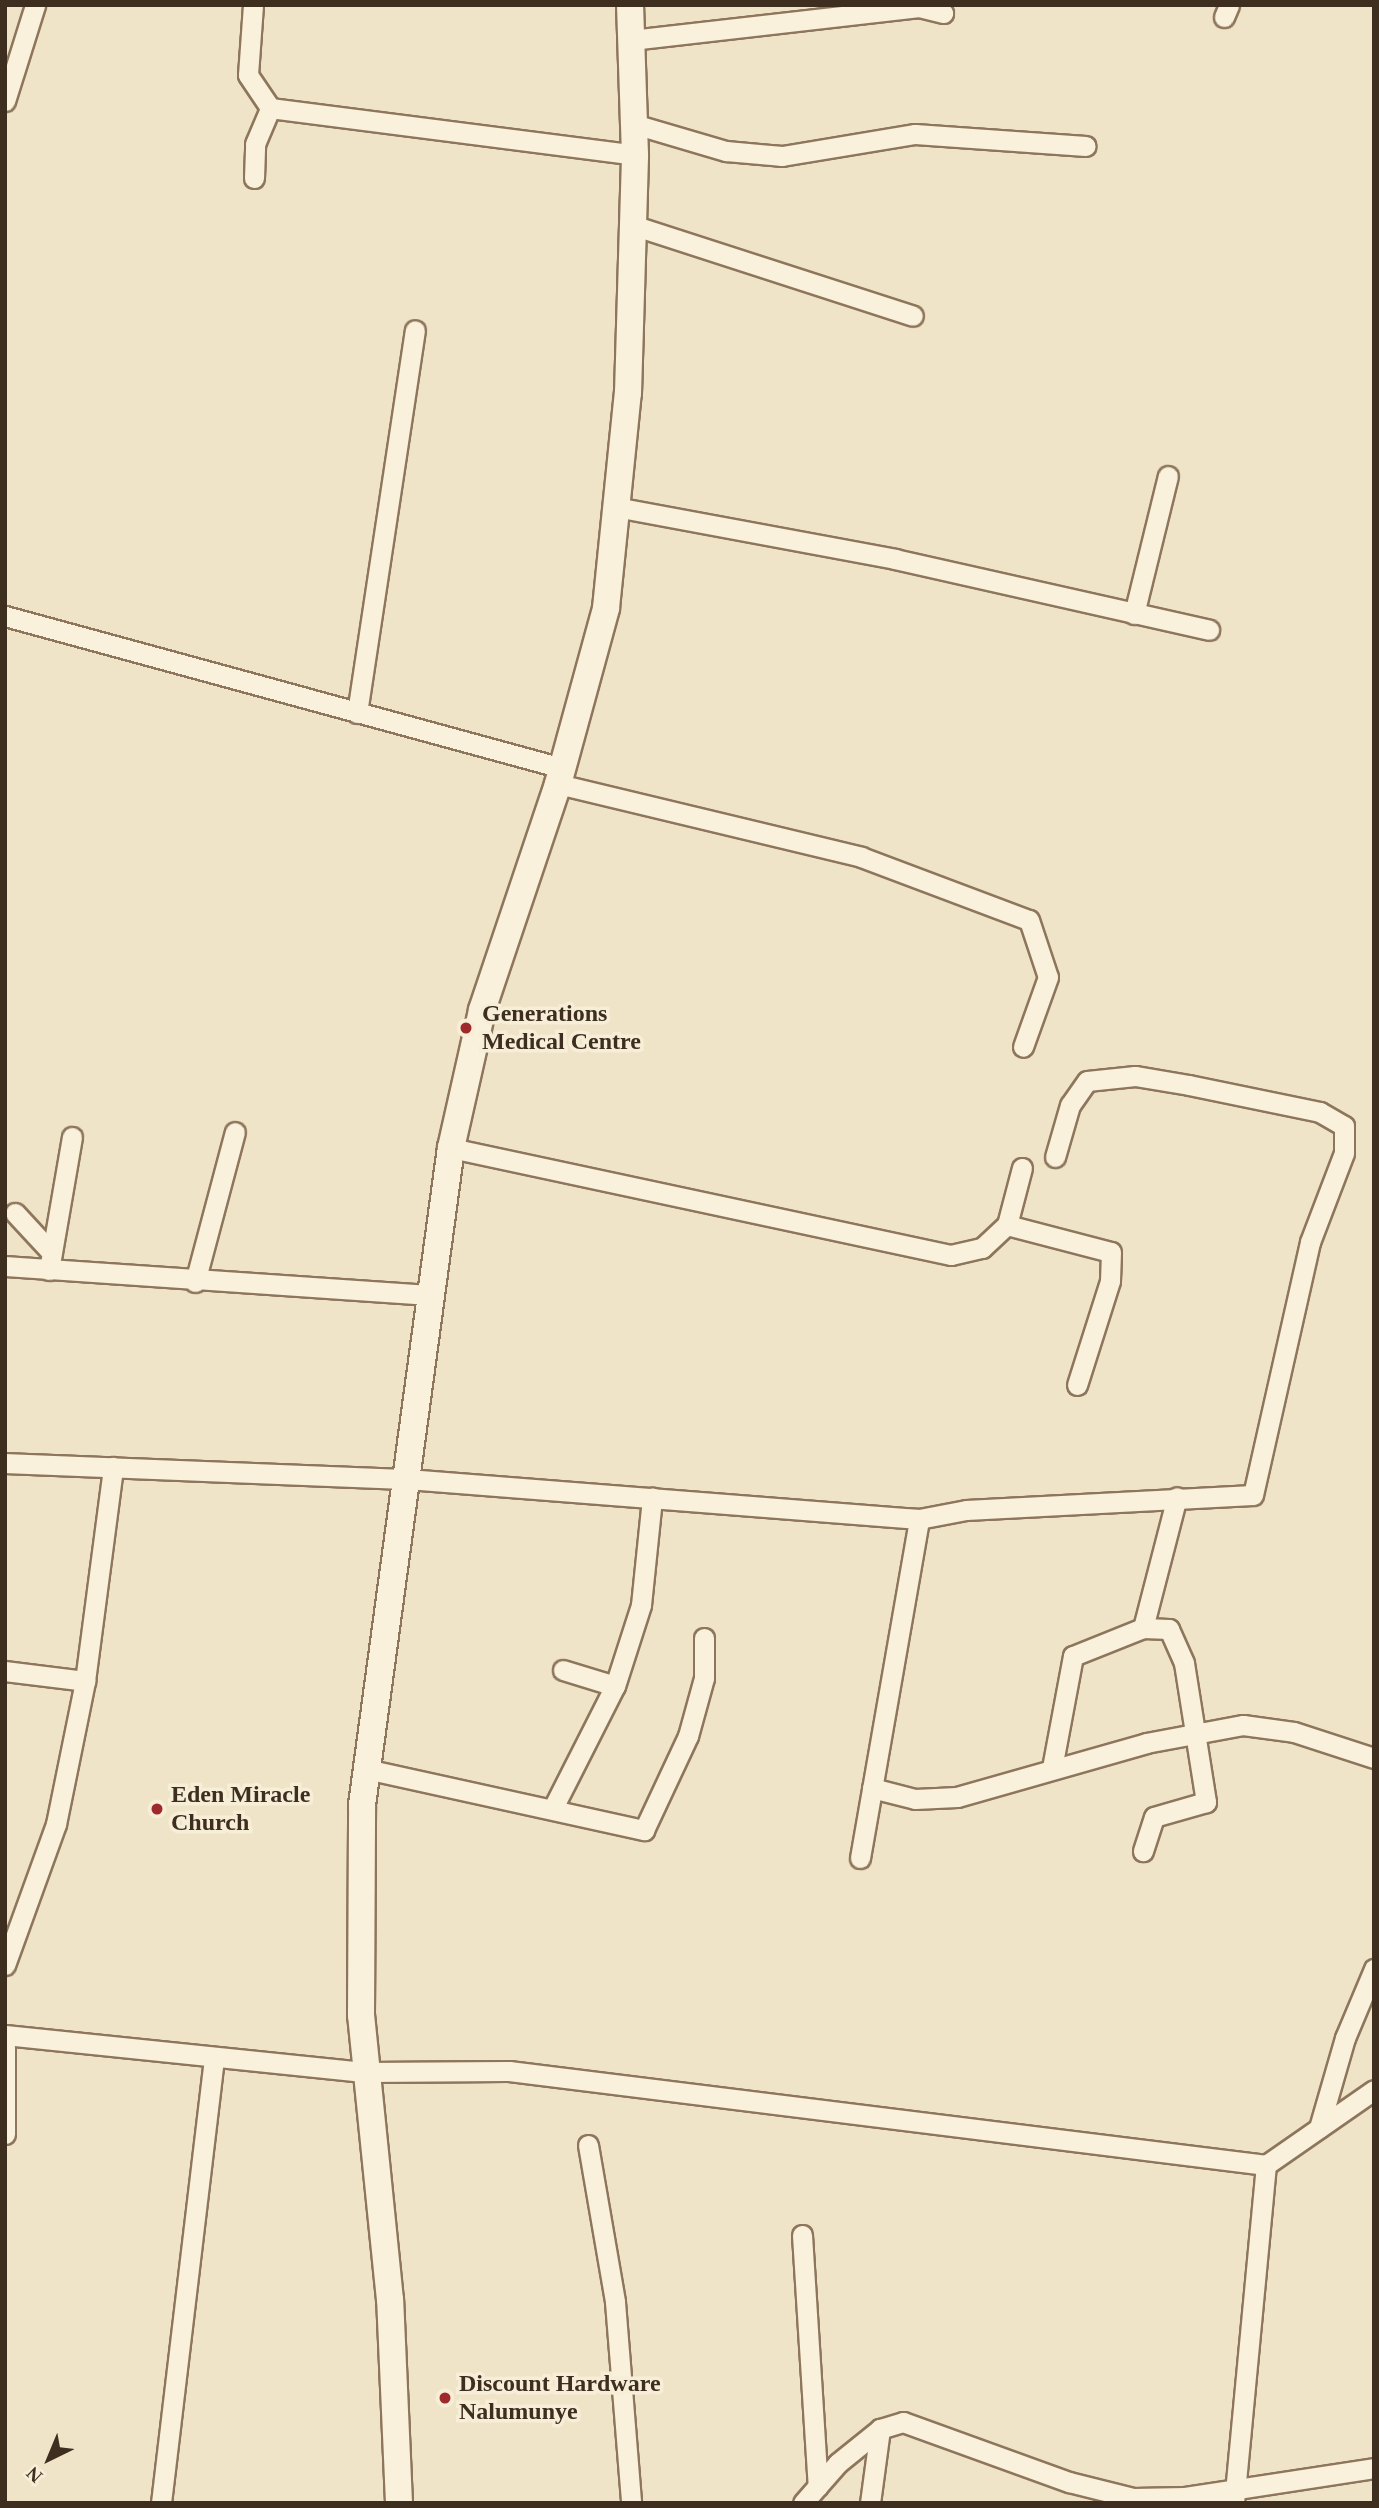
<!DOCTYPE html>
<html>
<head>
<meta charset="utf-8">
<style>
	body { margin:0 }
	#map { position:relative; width:1379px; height:2508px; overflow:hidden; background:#f0e4c8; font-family:Georgia,serif }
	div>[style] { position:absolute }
	.roads { filter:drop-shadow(2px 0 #8d765c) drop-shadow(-2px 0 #8d765c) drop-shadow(0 2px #8d765c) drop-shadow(0 -2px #8d765c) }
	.street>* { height:19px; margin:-9.5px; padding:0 9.5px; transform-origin:9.5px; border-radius:9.5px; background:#faf1dc }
	.secondary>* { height:26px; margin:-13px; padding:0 13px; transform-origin:13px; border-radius:13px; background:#faf1dc }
	.dots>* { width:19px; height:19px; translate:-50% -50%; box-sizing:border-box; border:4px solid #f7eed8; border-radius:50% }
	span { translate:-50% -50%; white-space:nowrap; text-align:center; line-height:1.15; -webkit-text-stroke:7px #f7eed8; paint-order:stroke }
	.poi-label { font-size:24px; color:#3d2e20; font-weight:700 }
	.left { translate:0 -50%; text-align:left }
	.frame { position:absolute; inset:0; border:7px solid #3d2e20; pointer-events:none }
	.north { position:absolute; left:14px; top:2424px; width:70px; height:70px; -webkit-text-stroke:5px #f7eed8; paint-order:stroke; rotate:223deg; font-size:19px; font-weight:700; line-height:28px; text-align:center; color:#3d2e20 }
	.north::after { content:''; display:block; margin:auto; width:24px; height:32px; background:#3d2e20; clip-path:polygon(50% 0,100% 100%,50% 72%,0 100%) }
</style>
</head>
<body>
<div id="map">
	<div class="roads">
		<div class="street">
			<i style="left:253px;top:5px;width:70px;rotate:94.1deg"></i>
			<i style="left:248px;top:75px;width:40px;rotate:56deg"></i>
			<i style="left:1224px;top:17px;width:13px;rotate:-67deg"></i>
			<i style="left:631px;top:40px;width:290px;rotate:-6.5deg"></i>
			<i style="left:919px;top:7px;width:25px;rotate:14deg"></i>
			<i style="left:5px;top:101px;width:101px;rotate:-72.6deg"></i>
			<i style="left:634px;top:124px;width:96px;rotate:16.4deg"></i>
			<i style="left:726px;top:151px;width:56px;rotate:5.1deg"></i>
			<i style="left:782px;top:156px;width:135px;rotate:-9.4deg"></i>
			<i style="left:915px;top:134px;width:171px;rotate:4deg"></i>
			<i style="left:254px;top:178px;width:34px;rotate:-88deg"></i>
			<i style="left:255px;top:144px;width:39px;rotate:-67deg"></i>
			<i style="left:270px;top:108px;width:368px;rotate:7.3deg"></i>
			<i style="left:632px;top:225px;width:295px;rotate:17.9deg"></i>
			<i style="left:621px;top:508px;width:279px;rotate:10.5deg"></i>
			<i style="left:895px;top:559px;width:322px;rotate:12.7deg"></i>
			<i style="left:1134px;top:614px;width:142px;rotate:-76.2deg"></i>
			<i style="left:5px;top:616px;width:577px;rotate:15.26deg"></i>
			<i style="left:357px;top:713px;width:387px;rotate:-81.4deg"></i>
			<i style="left:558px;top:784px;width:312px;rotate:13.5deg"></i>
			<i style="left:861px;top:857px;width:179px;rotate:20.6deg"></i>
			<i style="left:1029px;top:920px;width:60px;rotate:71.6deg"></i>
			<i style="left:1048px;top:977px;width:74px;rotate:109.7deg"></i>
			<i style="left:451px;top:1148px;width:511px;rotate:12.08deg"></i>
			<i style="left:951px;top:1255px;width:32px;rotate:-13deg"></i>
			<i style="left:982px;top:1248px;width:34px;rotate:-43deg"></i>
			<i style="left:1007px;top:1225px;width:59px;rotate:-75.3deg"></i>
			<i style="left:15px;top:1213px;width:54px;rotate:47.2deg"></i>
			<i style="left:1007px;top:1225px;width:107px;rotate:14.6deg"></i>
			<i style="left:1111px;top:1252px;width:29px;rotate:92deg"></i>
			<i style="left:1110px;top:1281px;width:109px;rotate:107.6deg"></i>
			<i style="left:5px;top:1266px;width:427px;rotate:3.9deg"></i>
			<i style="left:49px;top:1270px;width:135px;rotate:-80.2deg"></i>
			<i style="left:195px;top:1282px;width:155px;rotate:-75.1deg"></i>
			<i style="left:5px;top:1463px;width:402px;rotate:2.3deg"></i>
			<i style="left:407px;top:1479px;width:514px;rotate:4.47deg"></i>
			<i style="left:919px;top:1519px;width:48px;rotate:-10.8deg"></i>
			<i style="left:966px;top:1510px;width:287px;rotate:-3deg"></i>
			<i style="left:1253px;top:1495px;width:259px;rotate:-77.3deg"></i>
			<i style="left:1310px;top:1242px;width:95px;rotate:-69.1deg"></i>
			<i style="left:1344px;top:1153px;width:27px;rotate:-90deg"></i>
			<i style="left:1344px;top:1126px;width:28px;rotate:-150deg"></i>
			<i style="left:1320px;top:1112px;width:134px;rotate:-168.4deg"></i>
			<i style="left:1189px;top:1085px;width:55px;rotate:-170.5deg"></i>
			<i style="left:1135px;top:1076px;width:48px;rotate:174.1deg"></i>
			<i style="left:1087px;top:1081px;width:29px;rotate:125deg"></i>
			<i style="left:1070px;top:1105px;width:54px;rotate:106.1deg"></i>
			<i style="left:1143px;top:1628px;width:26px;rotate:2deg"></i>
			<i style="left:1169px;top:1629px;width:37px;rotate:66deg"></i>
			<i style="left:1184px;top:1663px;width:141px;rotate:81deg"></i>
			<i style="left:1206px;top:1802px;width:54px;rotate:163.9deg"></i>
			<i style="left:1154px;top:1817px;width:36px;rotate:108deg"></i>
			<i style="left:563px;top:1670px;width:54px;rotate:17.1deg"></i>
			<i style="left:5px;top:1671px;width:81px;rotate:7.1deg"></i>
			<i style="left:1052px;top:1768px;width:114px;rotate:-79.4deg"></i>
			<i style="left:1073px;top:1656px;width:75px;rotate:-21.8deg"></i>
			<i style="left:1143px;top:1628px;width:135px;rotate:-75.5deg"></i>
			<i style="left:366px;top:1769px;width:285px;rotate:12.4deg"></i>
			<i style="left:644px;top:1830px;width:104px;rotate:-64.9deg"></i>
			<i style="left:688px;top:1736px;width:60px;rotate:-74.6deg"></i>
			<i style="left:704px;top:1678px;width:40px;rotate:-90deg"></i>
			<i style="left:872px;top:1788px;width:44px;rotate:14.3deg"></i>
			<i style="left:915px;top:1799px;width:42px;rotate:-2.7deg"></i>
			<i style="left:957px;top:1797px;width:197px;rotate:-15.9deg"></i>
			<i style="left:1146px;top:1743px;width:99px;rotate:-10.5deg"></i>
			<i style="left:1243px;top:1725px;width:51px;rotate:7.8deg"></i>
			<i style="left:1294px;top:1732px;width:84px;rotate:18deg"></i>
			<i style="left:553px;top:1808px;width:137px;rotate:-63.1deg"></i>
			<i style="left:615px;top:1686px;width:85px;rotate:-72.2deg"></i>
			<i style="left:641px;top:1605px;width:108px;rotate:-84.1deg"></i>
			<i style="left:860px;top:1858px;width:344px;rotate:-80.1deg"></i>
			<i style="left:5px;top:1965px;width:150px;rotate:-70.1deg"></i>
			<i style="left:56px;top:1824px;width:146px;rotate:-78.5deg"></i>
			<i style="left:85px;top:1681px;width:216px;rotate:-82.5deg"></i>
			<i style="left:5px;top:2035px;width:363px;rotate:5.9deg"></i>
			<i style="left:366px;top:2072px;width:143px;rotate:-0.4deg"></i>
			<i style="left:509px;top:2071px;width:763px;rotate:7.08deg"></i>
			<i style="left:1266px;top:2165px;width:131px;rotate:-34.8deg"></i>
			<i style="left:5px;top:2047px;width:87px;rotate:90deg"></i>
			<i style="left:1319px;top:2128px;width:94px;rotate:-73.9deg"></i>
			<i style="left:1345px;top:2038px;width:75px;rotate:-67.2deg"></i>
			<i style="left:588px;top:2145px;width:159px;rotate:80.2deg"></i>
			<i style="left:615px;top:2302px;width:202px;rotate:85.4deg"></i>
			<i style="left:802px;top:2235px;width:252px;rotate:86.4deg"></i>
			<i style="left:161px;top:2503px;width:449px;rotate:-83.2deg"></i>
			<i style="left:803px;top:2503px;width:53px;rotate:-48.8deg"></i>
			<i style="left:838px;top:2463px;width:54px;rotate:-39deg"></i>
			<i style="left:880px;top:2429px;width:24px;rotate:-17deg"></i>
			<i style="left:903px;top:2422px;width:177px;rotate:19.9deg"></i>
			<i style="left:1069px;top:2482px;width:66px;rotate:14deg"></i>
			<i style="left:1133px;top:2498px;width:52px;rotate:-1.1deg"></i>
			<i style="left:1185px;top:2497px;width:191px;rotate:-8.7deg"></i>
			<i style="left:870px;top:2503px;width:75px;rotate:-82.3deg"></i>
			<i style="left:1234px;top:2503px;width:340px;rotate:-84.6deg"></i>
		</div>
		<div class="secondary">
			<i style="left:399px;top:2503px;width:203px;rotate:-92.5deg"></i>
			<i style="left:390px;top:2300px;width:286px;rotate:-95.8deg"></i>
			<i style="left:361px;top:2015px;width:210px;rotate:-89.7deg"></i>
			<i style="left:362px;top:1805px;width:663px;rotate:-82.29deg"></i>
			<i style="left:451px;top:1148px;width:141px;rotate:-77.3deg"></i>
			<i style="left:482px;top:1010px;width:238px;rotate:-71.4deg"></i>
			<i style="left:558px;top:784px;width:182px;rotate:-74.7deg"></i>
			<i style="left:606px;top:608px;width:216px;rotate:-84.2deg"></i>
			<i style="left:628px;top:393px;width:238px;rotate:-88.3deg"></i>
			<i style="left:635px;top:155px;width:150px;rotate:-91.9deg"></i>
		</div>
	</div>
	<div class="dots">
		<i style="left:466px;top:1028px;background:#9e2a2b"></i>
		<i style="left:157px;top:1809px;background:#9e2a2b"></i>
		<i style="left:445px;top:2398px;background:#9e2a2b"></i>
	</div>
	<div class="poi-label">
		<span class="left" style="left:482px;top:1028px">Generations<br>Medical Centre</span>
		<span class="left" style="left:171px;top:1809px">Eden Miracle<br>Church</span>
		<span class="left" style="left:459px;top:2398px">Discount Hardware<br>Nalumunye</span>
	</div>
	<div class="frame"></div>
	<div class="north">N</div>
</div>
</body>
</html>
